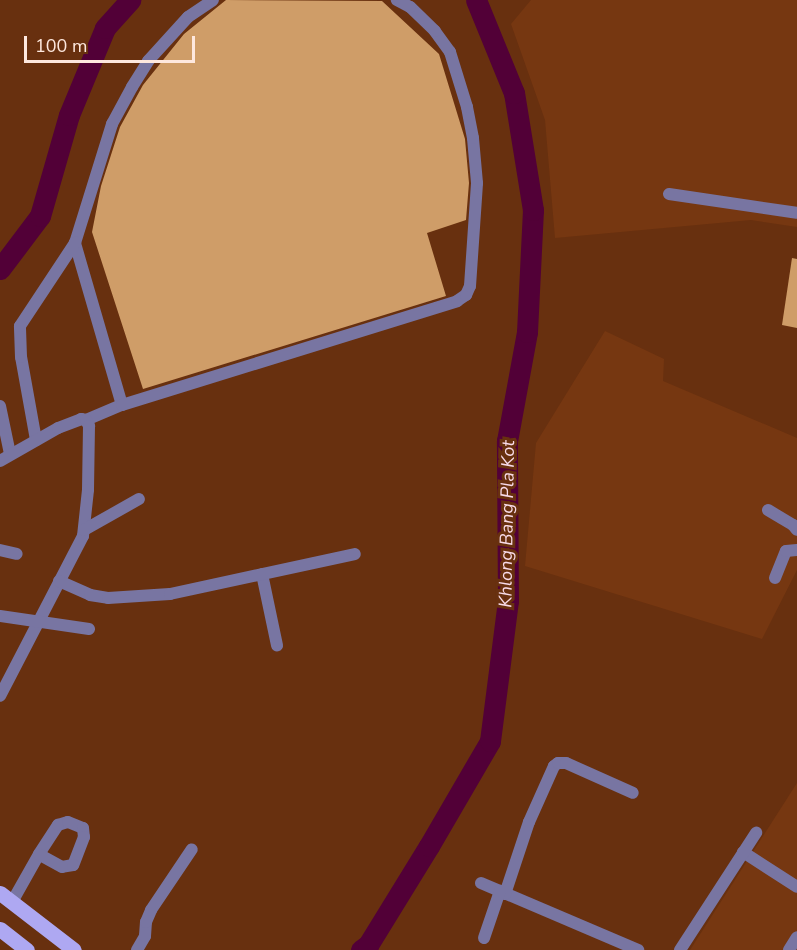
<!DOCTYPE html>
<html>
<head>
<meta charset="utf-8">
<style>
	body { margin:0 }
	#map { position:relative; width:797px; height:950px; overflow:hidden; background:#68300f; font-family:"Nunito Sans",sans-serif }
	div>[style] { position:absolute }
	.built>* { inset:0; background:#763711 }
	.river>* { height:21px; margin:-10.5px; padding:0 10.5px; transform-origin:10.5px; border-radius:10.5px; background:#520037 }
	.building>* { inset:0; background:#cf9d68 }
	.minor>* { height:12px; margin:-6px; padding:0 6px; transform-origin:6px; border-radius:6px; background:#7875a2 }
	.major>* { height:15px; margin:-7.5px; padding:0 7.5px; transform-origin:7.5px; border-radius:7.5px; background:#aea8f2 }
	span { translate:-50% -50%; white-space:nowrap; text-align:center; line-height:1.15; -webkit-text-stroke:6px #68300f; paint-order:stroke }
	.water-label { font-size:18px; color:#f8dbe9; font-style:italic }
	.scale { position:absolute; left:24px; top:36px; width:171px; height:27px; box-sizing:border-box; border:3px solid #fee8de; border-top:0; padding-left:8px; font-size:18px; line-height:21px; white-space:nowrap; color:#fee8de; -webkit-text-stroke:4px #68300f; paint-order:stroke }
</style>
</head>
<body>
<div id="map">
	<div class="built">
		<i style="clip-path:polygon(531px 0,797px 0,797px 227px,751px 220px,555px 238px,545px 120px,511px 24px)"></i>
		<i style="clip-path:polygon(605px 331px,664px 359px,663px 381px,797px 438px,797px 570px,762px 639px,525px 566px,536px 443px)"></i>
		<i style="clip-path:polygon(797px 783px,797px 950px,690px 950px)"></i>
	</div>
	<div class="river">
		<i style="left:0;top:269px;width:66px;rotate:-53deg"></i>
		<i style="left:40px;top:216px;width:105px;rotate:-74deg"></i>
		<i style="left:69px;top:115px;width:94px;rotate:-67.5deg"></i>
		<i style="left:105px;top:28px;width:38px;rotate:-48deg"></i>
		<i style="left:361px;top:950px;width:9px;rotate:-36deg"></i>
		<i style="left:368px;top:945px;width:116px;rotate:-58.4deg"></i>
		<i style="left:429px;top:846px;width:121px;rotate:-59.8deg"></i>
		<i style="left:490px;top:741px;width:141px;rotate:-82.7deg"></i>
		<i style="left:508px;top:601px;width:160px;rotate:-90.4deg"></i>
		<i style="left:507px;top:441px;width:111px;rotate:-79.6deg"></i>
		<i style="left:527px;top:332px;width:122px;rotate:-87.2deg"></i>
		<i style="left:533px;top:210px;width:119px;rotate:-99.2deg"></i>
		<i style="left:514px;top:93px;width:100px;rotate:-112.2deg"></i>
	</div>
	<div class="building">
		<i style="clip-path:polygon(226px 0,382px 1px,439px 54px,465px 139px,469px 183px,466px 220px,427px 233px,446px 296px,143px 389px,92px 232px,101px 186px,120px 127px,143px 85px,184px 34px)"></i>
		<i style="clip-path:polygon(792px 258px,797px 259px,797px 328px,782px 325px)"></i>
	</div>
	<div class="minor">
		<i style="left:669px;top:194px;width:129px;rotate:8.4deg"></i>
		<i style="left:122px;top:405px;width:169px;rotate:-106.2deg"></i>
		<i style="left:75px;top:243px;width:125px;rotate:-72.7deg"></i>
		<i style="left:112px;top:124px;width:42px;rotate:-61.6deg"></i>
		<i style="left:132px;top:87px;width:31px;rotate:-58deg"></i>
		<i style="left:148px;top:61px;width:59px;rotate:-47.7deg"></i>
		<i style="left:188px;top:17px;width:30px;rotate:-34deg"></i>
		<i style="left:0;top:406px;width:49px;rotate:78.2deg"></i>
		<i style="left:86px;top:420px;width:39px;rotate:-23deg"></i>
		<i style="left:122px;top:405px;width:351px;rotate:-17.2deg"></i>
		<i style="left:457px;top:301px;width:11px;rotate:-34deg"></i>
		<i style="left:466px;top:295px;width:10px;rotate:-66deg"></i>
		<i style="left:470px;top:286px;width:103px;rotate:-86.1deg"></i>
		<i style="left:477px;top:183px;width:45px;rotate:-95.1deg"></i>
		<i style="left:473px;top:138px;width:32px;rotate:-101deg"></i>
		<i style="left:467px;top:107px;width:58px;rotate:-107.2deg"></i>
		<i style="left:450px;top:52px;width:26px;rotate:-126deg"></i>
		<i style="left:435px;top:31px;width:35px;rotate:-136deg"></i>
		<i style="left:410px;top:7px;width:15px;rotate:-152deg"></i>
		<i style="left:36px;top:440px;width:84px;rotate:-100.2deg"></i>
		<i style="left:21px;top:357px;width:31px;rotate:-92deg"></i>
		<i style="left:20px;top:326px;width:100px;rotate:-56.5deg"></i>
		<i style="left:0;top:461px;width:67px;rotate:-29.6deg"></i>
		<i style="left:58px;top:428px;width:25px;rotate:-21deg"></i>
		<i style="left:81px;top:419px;width:5px;rotate:11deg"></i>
		<i style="left:86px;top:420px;width:7px;rotate:63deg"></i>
		<i style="left:89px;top:426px;width:64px;rotate:90.9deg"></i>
		<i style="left:88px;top:490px;width:46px;rotate:96.2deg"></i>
		<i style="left:83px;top:536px;width:180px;rotate:117.4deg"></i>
		<i style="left:768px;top:510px;width:29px;rotate:31deg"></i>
		<i style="left:793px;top:525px;width:6px;rotate:51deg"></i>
		<i style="left:84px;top:530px;width:63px;rotate:-29.4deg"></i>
		<i style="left:0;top:550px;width:17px;rotate:13deg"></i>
		<i style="left:262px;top:574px;width:73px;rotate:78.1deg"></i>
		<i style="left:775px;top:578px;width:29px;rotate:-68deg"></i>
		<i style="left:786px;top:551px;width:11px;rotate:-5deg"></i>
		<i style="left:59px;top:581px;width:34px;rotate:24deg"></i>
		<i style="left:90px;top:595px;width:18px;rotate:9deg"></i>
		<i style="left:108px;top:598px;width:62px;rotate:-3.7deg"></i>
		<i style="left:170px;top:594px;width:189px;rotate:-12.2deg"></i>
		<i style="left:0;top:616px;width:90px;rotate:8.3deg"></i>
		<i style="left:743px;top:852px;width:64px;rotate:32.9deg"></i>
		<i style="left:481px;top:883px;width:171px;rotate:23.1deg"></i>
		<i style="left:505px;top:894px;width:76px;rotate:-71.6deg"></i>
		<i style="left:529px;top:822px;width:61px;rotate:-65.9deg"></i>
		<i style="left:554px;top:766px;width:5px;rotate:-37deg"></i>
		<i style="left:558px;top:763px;width:8px"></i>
		<i style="left:566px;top:763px;width:73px;rotate:24.1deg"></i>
		<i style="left:12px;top:902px;width:55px;rotate:-60.6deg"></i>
		<i style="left:39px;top:854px;width:35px;rotate:-57deg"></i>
		<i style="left:58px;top:825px;width:10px;rotate:-17deg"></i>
		<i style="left:68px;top:822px;width:16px;rotate:22deg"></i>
		<i style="left:83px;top:828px;width:9px;rotate:84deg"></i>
		<i style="left:84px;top:837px;width:30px;rotate:111deg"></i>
		<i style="left:73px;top:865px;width:11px;rotate:170deg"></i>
		<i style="left:62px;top:867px;width:26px;rotate:-151deg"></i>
		<i style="left:484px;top:938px;width:50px;rotate:-71.2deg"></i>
		<i style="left:137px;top:950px;width:16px;rotate:-60deg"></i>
		<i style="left:145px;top:936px;width:14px;rotate:-86deg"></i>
		<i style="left:146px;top:922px;width:13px;rotate:-67deg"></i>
		<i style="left:151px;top:910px;width:73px;rotate:-56.1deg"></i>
		<i style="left:680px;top:950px;width:140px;rotate:-57deg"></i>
		<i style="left:789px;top:950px;width:15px;rotate:-58deg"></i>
	</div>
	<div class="major">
		<i style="left:0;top:893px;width:93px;rotate:37.6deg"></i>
		<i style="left:0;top:929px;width:34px;rotate:38deg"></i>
	</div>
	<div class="water-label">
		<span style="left:507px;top:524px;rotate:-89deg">Khlong Bang Pla Kot</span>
	</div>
	<div class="scale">100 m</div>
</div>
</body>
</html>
